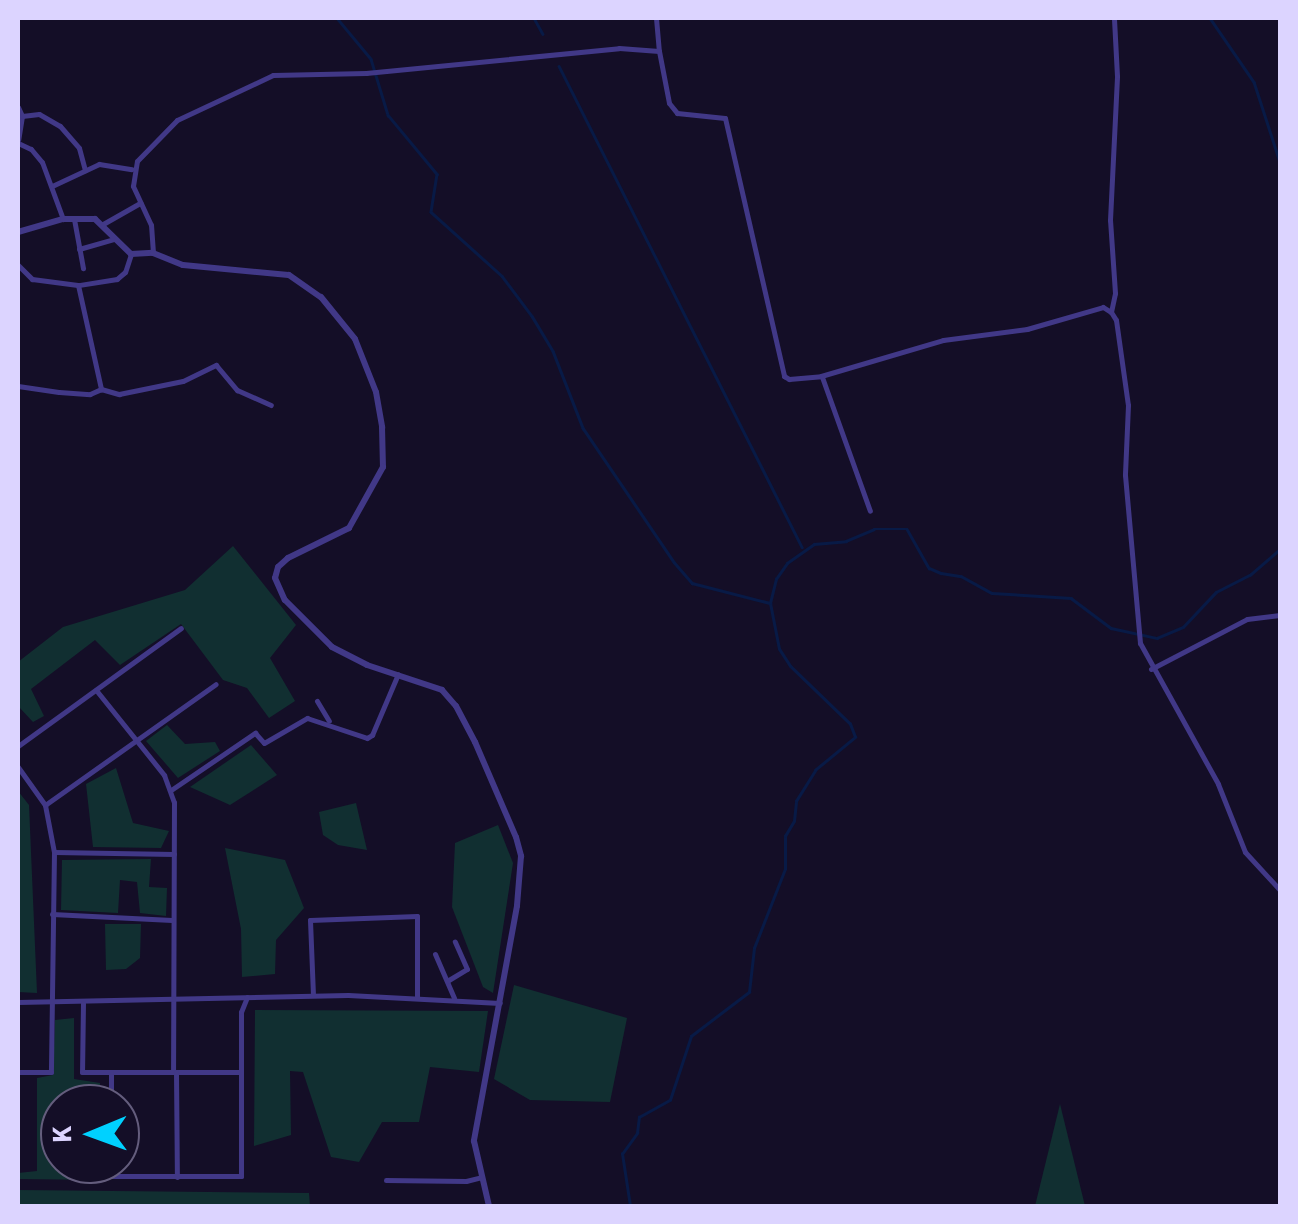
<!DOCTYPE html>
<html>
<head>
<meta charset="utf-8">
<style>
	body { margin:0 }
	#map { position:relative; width:1298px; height:1224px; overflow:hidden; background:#140e27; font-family:"Source Sans 3",sans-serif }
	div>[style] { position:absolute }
	.green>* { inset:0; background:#112f31 }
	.stream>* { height:2.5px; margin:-1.25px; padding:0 1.25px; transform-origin:1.25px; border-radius:1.25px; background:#081a46 }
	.minor>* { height:5px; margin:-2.5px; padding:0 2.5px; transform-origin:2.5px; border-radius:2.5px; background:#413887 }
	.tertiary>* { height:6px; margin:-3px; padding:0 3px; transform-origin:3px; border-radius:3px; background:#413887 }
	span { translate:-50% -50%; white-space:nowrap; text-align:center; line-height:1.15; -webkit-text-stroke:8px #140e27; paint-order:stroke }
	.frame { position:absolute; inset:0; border:20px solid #dcd4ff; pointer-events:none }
	.north { position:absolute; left:40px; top:1084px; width:100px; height:100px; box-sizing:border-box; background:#140e27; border:2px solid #645d7d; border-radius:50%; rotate:269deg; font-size:28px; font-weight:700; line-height:40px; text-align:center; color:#dcd4ff }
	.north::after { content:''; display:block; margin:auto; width:35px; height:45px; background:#00d1ff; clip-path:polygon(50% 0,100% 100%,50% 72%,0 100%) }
</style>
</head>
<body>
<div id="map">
	<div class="green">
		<i style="clip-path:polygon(233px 546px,296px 625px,270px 658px,295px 701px,269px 718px,247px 688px,223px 680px,181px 624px,120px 665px,95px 640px,31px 689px,44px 716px,33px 722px,18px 706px,18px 662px,63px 627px,185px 590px)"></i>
		<i style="clip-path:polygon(167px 725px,185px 744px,215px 742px,220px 751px,178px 778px,146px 741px)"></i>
		<i style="clip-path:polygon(251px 745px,277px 775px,230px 805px,190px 787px)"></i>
		<i style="clip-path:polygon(116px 768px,133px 823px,169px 831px,161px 848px,93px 847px,86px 784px)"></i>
		<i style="clip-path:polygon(18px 791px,29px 805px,37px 993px,18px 992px)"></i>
		<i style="clip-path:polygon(356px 803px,367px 850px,338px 845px,323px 835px,319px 812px)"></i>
		<i style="clip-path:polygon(498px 825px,513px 863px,493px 993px,483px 987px,452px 907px,455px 843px)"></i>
		<i style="clip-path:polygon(225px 848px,285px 860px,304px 908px,276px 940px,275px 974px,242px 977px,241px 929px)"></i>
		<i style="clip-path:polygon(151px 859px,149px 887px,167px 888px,166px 916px,140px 913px,137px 882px,120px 880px,118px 913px,61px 910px,62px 860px)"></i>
		<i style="clip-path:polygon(105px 924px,141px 924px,140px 958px,126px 969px,106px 970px)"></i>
		<i style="clip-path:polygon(514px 985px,627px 1018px,610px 1102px,530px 1100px,494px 1079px)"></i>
		<i style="clip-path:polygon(255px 1010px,488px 1011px,479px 1072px,430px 1067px,419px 1122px,382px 1122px,359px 1162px,331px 1157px,303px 1072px,290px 1071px,291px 1135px,254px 1146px)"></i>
		<i style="clip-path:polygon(74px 1018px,74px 1079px,100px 1083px,100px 1104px,60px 1104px,60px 1164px,100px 1164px,100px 1180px,18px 1179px,18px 1173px,37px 1171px,37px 1078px,53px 1075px,55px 1020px)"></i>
		<i style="clip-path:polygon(1060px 1104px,1085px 1206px,1035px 1206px)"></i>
		<i style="clip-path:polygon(18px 1190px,309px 1193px,310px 1206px,18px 1206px)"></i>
	</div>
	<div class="stream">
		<i style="left:337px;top:18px;width:53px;rotate:50.3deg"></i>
		<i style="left:371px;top:59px;width:59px;rotate:73.1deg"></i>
		<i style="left:388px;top:115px;width:77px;rotate:50.3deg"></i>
		<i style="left:437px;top:174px;width:38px;rotate:99deg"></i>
		<i style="left:431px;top:212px;width:96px;rotate:42deg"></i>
		<i style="left:502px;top:276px;width:50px;rotate:53.1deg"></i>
		<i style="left:532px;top:316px;width:41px;rotate:59deg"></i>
		<i style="left:553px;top:351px;width:83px;rotate:68.7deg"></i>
		<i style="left:583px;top:428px;width:162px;rotate:55.8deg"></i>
		<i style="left:674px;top:562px;width:28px;rotate:49deg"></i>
		<i style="left:692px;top:583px;width:81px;rotate:14.4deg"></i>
		<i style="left:534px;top:18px;width:18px;rotate:61deg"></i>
		<i style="left:1210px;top:18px;width:78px;rotate:55.5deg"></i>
		<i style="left:1254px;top:82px;width:84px;rotate:72deg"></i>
		<i style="left:559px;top:66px;width:539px;rotate:63.2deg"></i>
		<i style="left:630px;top:1206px;width:53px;rotate:-98.7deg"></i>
		<i style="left:622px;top:1154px;width:26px;rotate:-54deg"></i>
		<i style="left:637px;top:1133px;width:16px;rotate:-83deg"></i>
		<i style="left:639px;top:1117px;width:35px;rotate:-29deg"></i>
		<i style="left:670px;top:1100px;width:67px;rotate:-71.8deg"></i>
		<i style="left:691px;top:1036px;width:73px;rotate:-37.2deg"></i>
		<i style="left:749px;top:992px;width:44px;rotate:-83.5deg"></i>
		<i style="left:754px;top:948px;width:85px;rotate:-68.6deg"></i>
		<i style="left:785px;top:869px;width:33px;rotate:-90deg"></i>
		<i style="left:785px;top:836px;width:17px;rotate:-59deg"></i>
		<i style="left:794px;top:821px;width:20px;rotate:-84deg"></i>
		<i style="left:796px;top:801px;width:36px;rotate:-58deg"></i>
		<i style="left:815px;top:770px;width:52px;rotate:-39.5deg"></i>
		<i style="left:855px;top:737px;width:14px;rotate:-111deg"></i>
		<i style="left:850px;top:724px;width:83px;rotate:-136deg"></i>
		<i style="left:790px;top:666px;width:20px;rotate:-123deg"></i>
		<i style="left:779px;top:649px;width:47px;rotate:-101.1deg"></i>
		<i style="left:770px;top:603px;width:25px;rotate:-76deg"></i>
		<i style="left:776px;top:579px;width:19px;rotate:-55deg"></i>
		<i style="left:787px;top:563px;width:33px;rotate:-35deg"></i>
		<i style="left:814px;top:544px;width:32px;rotate:-5deg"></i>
		<i style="left:846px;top:541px;width:30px;rotate:-23deg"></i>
		<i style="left:874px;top:529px;width:33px"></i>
		<i style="left:907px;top:529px;width:45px;rotate:60.6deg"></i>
		<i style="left:929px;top:568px;width:13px;rotate:23deg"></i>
		<i style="left:941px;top:573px;width:20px;rotate:9deg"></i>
		<i style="left:961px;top:576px;width:35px;rotate:29deg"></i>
		<i style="left:992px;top:593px;width:79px;rotate:3.6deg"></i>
		<i style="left:1071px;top:598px;width:50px;rotate:36.9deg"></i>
		<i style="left:1111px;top:628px;width:47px;rotate:12.3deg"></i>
		<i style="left:1157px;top:638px;width:28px;rotate:-23deg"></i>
		<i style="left:1183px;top:627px;width:48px;rotate:-46.7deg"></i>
		<i style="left:1216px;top:592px;width:38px;rotate:-27deg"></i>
		<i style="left:1250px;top:575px;width:40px;rotate:-41deg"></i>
	</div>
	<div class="minor">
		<i style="left:656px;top:18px;width:33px;rotate:85deg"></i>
		<i style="left:18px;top:107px;width:10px;rotate:66deg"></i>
		<i style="left:22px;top:116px;width:24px;rotate:99deg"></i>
		<i style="left:22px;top:116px;width:17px;rotate:-7deg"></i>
		<i style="left:39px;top:114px;width:24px;rotate:30deg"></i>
		<i style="left:60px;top:126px;width:29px;rotate:49deg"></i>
		<i style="left:79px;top:148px;width:23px;rotate:75deg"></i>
		<i style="left:18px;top:143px;width:14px;rotate:25deg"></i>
		<i style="left:31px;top:149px;width:17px;rotate:50deg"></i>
		<i style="left:42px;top:162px;width:61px;rotate:69.8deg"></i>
		<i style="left:52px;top:186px;width:52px;rotate:-25.1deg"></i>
		<i style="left:99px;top:164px;width:33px;rotate:9deg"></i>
		<i style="left:74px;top:219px;width:50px;rotate:79.6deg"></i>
		<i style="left:103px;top:224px;width:43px;rotate:-29.6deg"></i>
		<i style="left:79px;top:249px;width:35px;rotate:-16deg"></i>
		<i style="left:153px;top:253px;width:28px;rotate:-94deg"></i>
		<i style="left:151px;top:225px;width:43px;rotate:-114.8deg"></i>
		<i style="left:133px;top:186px;width:25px;rotate:-81deg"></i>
		<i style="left:137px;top:161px;width:57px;rotate:-45.7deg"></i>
		<i style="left:177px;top:120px;width:106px;rotate:-25.1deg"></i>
		<i style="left:273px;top:75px;width:93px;rotate:-1.2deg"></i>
		<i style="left:366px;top:73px;width:254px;rotate:-5.6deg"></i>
		<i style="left:619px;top:48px;width:40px;rotate:4.3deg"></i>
		<i style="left:659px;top:51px;width:53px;rotate:79.1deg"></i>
		<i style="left:669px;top:103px;width:13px;rotate:51deg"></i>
		<i style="left:677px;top:113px;width:48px;rotate:5.9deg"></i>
		<i style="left:725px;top:118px;width:265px;rotate:77.1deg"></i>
		<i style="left:784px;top:376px;width:6px;rotate:31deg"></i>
		<i style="left:789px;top:379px;width:32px;rotate:-5deg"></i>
		<i style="left:821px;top:376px;width:127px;rotate:-16.4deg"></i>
		<i style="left:943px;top:340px;width:85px;rotate:-7.5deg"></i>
		<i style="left:1027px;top:329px;width:79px;rotate:-16.1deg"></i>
		<i style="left:1103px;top:307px;width:9px;rotate:32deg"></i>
		<i style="left:1111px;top:312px;width:9px;rotate:58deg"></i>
		<i style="left:1116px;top:320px;width:86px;rotate:82deg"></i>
		<i style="left:1128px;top:405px;width:70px;rotate:92.5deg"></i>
		<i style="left:1125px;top:475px;width:169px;rotate:84.9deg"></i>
		<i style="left:1140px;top:643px;width:161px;rotate:61deg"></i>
		<i style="left:1218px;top:784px;width:73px;rotate:68.3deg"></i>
		<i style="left:1245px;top:852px;width:52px;rotate:47.4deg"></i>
		<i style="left:131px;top:254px;width:19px;rotate:108deg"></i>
		<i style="left:125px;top:272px;width:11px;rotate:139deg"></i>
		<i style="left:117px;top:279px;width:39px;rotate:171deg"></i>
		<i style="left:78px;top:285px;width:107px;rotate:77.5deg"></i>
		<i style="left:101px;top:389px;width:19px;rotate:16deg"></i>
		<i style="left:119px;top:394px;width:65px;rotate:-11.5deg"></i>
		<i style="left:183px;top:381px;width:37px;rotate:-26deg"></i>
		<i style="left:216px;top:365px;width:33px;rotate:50deg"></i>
		<i style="left:237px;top:390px;width:37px;rotate:24deg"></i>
		<i style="left:18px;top:265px;width:20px;rotate:45deg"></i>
		<i style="left:32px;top:279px;width:46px;rotate:7.4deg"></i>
		<i style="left:1111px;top:312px;width:19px;rotate:-78deg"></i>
		<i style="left:1115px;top:293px;width:73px;rotate:-93.9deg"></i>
		<i style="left:1110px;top:220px;width:144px;rotate:-87.2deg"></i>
		<i style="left:1117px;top:76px;width:58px;rotate:-93deg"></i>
		<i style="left:822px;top:377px;width:142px;rotate:70.3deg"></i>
		<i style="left:18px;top:386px;width:41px;rotate:8.3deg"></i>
		<i style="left:59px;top:392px;width:31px;rotate:4deg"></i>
		<i style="left:90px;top:394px;width:12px;rotate:-24deg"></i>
		<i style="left:1151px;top:669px;width:108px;rotate:-27.5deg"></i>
		<i style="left:1247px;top:619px;width:33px;rotate:-7deg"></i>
		<i style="left:96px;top:690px;width:109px;rotate:51.3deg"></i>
		<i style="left:164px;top:775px;width:29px;rotate:70deg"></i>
		<i style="left:174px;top:802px;width:270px;rotate:90.2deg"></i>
		<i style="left:317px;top:701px;width:23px;rotate:59deg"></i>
		<i style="left:18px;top:746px;width:201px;rotate:-35.9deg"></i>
		<i style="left:18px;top:767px;width:47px;rotate:54.6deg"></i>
		<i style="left:45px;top:805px;width:48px;rotate:79.2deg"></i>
		<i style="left:54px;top:852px;width:220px;rotate:90.8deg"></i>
		<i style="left:51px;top:1072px;width:33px;rotate:180deg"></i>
		<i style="left:171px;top:790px;width:102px;rotate:-34.2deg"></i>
		<i style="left:255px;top:733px;width:13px;rotate:48deg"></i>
		<i style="left:264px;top:743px;width:50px;rotate:-30.2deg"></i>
		<i style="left:307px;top:718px;width:63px;rotate:18.4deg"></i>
		<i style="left:367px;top:738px;width:6px;rotate:-31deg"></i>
		<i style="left:372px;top:735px;width:66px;rotate:-66.9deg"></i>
		<i style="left:45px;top:805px;width:209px;rotate:-35.3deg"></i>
		<i style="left:54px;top:852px;width:120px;rotate:1deg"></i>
		<i style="left:52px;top:914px;width:120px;rotate:2.9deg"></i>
		<i style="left:435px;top:954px;width:48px;rotate:66.6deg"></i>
		<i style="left:447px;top:981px;width:23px;rotate:-31deg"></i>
		<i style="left:467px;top:969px;width:30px;rotate:-114deg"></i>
		<i style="left:313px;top:995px;width:75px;rotate:-92.3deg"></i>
		<i style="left:310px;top:920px;width:107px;rotate:-2.1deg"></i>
		<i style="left:417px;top:916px;width:80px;rotate:90deg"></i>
		<i style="left:18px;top:1002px;width:330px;rotate:-1.2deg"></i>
		<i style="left:348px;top:995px;width:152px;rotate:3deg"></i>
		<i style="left:83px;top:1003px;width:69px;rotate:90.8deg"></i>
		<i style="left:82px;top:1072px;width:159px"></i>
		<i style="left:111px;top:1072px;width:32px;rotate:90deg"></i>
		<i style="left:176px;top:1072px;width:105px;rotate:89.5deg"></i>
		<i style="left:111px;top:1164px;width:12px;rotate:90deg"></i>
		<i style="left:111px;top:1176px;width:130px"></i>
		<i style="left:241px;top:1176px;width:164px;rotate:-90deg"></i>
		<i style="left:241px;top:1012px;width:16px;rotate:-68deg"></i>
		<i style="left:386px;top:1180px;width:80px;rotate:0.7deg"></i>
		<i style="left:466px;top:1181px;width:16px;rotate:-14deg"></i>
	</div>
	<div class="tertiary">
		<i style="left:18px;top:232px;width:47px;rotate:-16.1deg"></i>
		<i style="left:63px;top:219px;width:32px"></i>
		<i style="left:95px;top:219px;width:50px;rotate:44.2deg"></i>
		<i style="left:131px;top:254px;width:22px;rotate:-3deg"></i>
		<i style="left:153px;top:253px;width:32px;rotate:22deg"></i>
		<i style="left:183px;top:265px;width:106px;rotate:5.4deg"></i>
		<i style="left:289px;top:275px;width:39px;rotate:35deg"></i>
		<i style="left:321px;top:297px;width:54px;rotate:51deg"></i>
		<i style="left:355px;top:339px;width:57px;rotate:68.4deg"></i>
		<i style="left:376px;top:392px;width:36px;rotate:80deg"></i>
		<i style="left:382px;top:427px;width:40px;rotate:88.6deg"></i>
		<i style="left:383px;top:467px;width:70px;rotate:119.1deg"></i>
		<i style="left:349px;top:528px;width:68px;rotate:153.8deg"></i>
		<i style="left:288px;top:558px;width:13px;rotate:138deg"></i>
		<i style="left:278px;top:567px;width:11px;rotate:105deg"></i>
		<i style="left:275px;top:578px;width:24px;rotate:66deg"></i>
		<i style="left:285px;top:600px;width:66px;rotate:45deg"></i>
		<i style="left:332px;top:647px;width:39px;rotate:27deg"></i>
		<i style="left:367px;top:665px;width:79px;rotate:18.4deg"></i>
		<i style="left:442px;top:690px;width:21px;rotate:49deg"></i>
		<i style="left:456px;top:706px;width:41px;rotate:62.2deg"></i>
		<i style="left:475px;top:742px;width:103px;rotate:66.7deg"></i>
		<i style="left:516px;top:837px;width:20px;rotate:75deg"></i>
		<i style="left:521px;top:856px;width:50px;rotate:94.6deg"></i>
		<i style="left:517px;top:906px;width:239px;rotate:100.4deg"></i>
		<i style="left:474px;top:1141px;width:67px;rotate:77deg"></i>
	</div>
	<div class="frame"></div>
	<div class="north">K</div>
</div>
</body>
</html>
